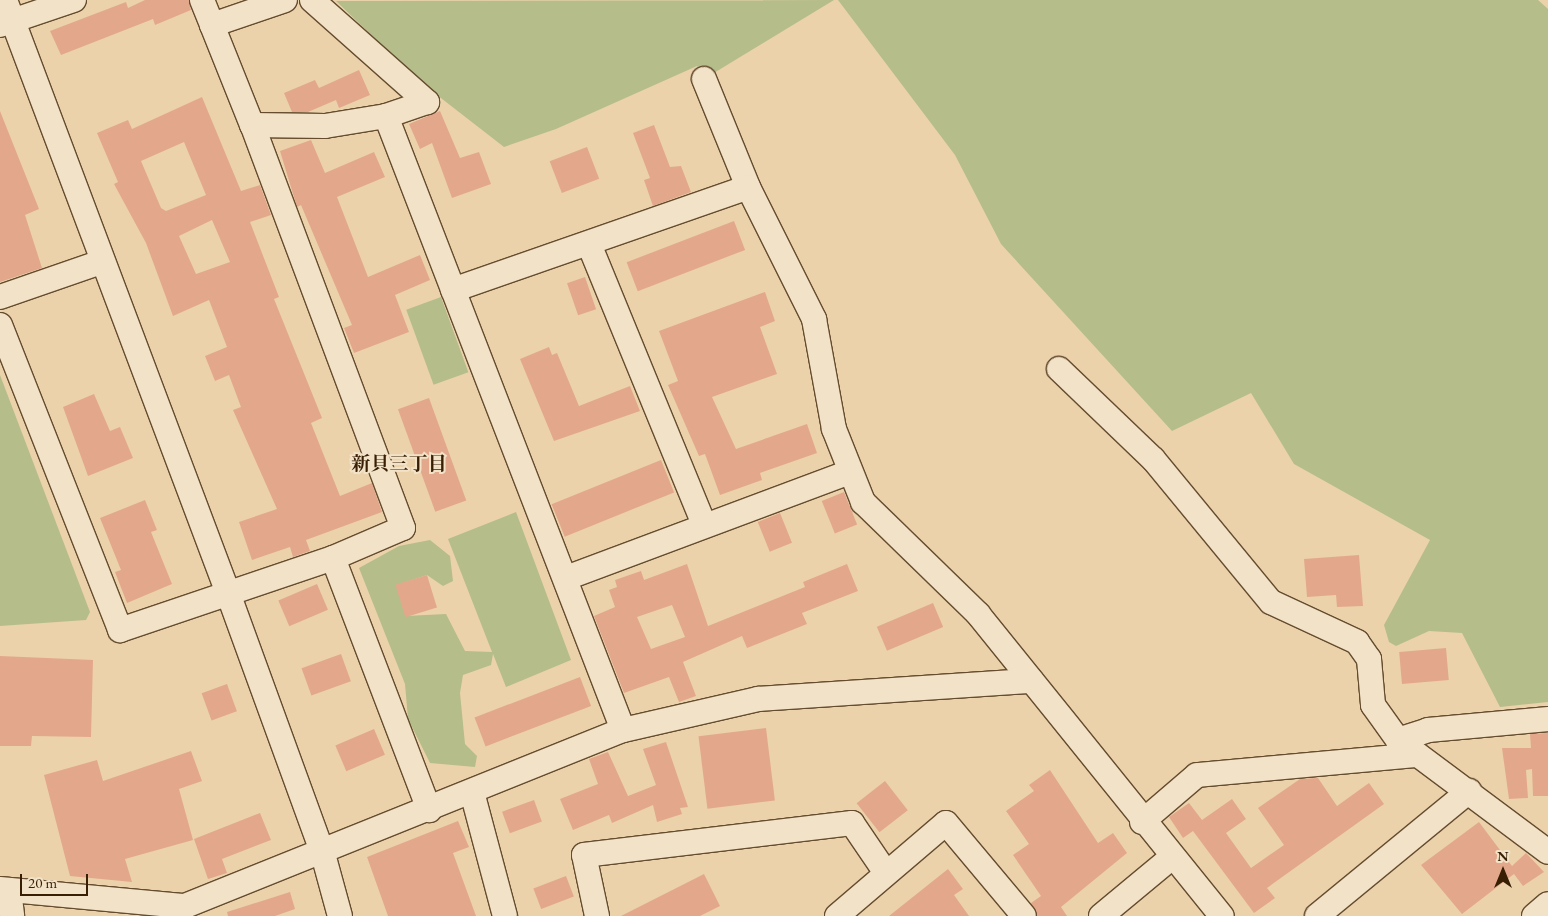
<!DOCTYPE html>
<html>
<head>
<meta charset="utf-8">
<style>
	body { margin:0 }
	#map { position:relative; width:1548px; height:916px; overflow:hidden; background:#ebd2ab; font-family:"EB Garamond","Noto Serif JP",serif }
	div>[style] { position:absolute }
	.green>* { inset:0; background:#b5bd8b; transform-origin:0 0 }
	.building>* { inset:0; background:#e3a88c; transform-origin:0 0 }
	.roads { filter:drop-shadow(1px 0 #654c2e) drop-shadow(-1px 0 #654c2e) drop-shadow(0 1px #654c2e) drop-shadow(0 -1px #654c2e) }
	.minor>* { height:24px; margin:-12px; padding:0 12px; transform-origin:12px; border-radius:12px; background:#f2e2c8 }
	span { translate:-50% -50%; white-space:nowrap; text-align:center; line-height:1.15; -webkit-text-stroke:4px #f2e2c8; paint-order:stroke }
	.neighbourhood-label { font-size:19px; color:#381f04; font-weight:700 }
	.north { position:absolute; left:1478px; top:846px; width:50px; height:50px; -webkit-text-stroke:4px #f2e2c8; paint-order:stroke; rotate:0deg; font-size:14px; font-weight:700; line-height:20px; text-align:center; color:#381f04 }
	.north::after { content:''; display:block; margin:auto; width:18px; height:22px; background:#381f04; clip-path:polygon(50% 0,100% 100%,50% 72%,0 100%) }
	.scale { position:absolute; left:20px; top:874px; width:68px; height:22px; box-sizing:border-box; border:2px solid #381f04; border-top:0; padding-left:6px; font-size:15px; line-height:18px; white-space:nowrap; color:#381f04; -webkit-text-stroke:4px #f2e2c8; paint-order:stroke }
</style>
</head>
<body>
<div id="map">
	<div class="green">
		<i style="clip-path:polygon(834px 0,704px 79px,697px 66px,556px 129px,504px 147px,419px 81px,336px 1px)"></i>
		<i style="clip-path:polygon(838px 0,1538px 0,1548px 9px,1548px 702px,1500px 707px,1462px 633px,1429px 631px,1396px 646px,1389px 642px,1384px 625px,1430px 540px,1294px 464px,1251px 393px,1172px 431px,1001px 244px,955px 155px)"></i>
		<i style="left:441px;top:297px;width:80px;height:37px;rotate:70deg"></i>
		<i style="clip-path:polygon(0 375px,90px 612px,86px 620px,0 626px)"></i>
		<i style="clip-path:polygon(516px 512px,571px 660px,506px 687px,493px 654px,491px 665px,463px 675px,460px 693px,465px 744px,477px 756px,475px 767px,430px 763px,408px 719px,405px 684px,359px 568px,399px 546px,430px 540px,450px 556px,453px 581px,443px 586px,427px 575px,397px 585px,406px 616px,446px 614px,465px 651px,492px 652px,448px 539px)"></i>
	</div>
	<div class="building">
		<i style="clip-path:polygon(145px 0,189px 0,191px 10px,155px 25px,153px 19px,61px 55px,50px 31px,126px 2px,128px 8px)"></i>
		<i style="clip-path:polygon(359px 70px,370px 95px,339px 108px,336px 100px,308px 112px,292px 112px,284px 93px,315px 80px,319px 88px)"></i>
		<i style="clip-path:polygon(evenodd,202px 97px,241px 191px,260px 185px,271px 215px,250px 222px,279px 297px,274px 299px,322px 418px,311px 423px,340px 496px,372px 483px,382px 512px,306px 540px,310px 551px,293px 557px,290px 547px,252px 560px,239px 522px,277px 509px,233px 410px,241px 407px,229px 375px,215px 381px,205px 356px,227px 347px,209px 300px,173px 316px,146px 243px,114px 184px,118px 182px,97px 133px,128px 120px,132px 129px,202px 97px,184px 142px,206px 195px,166px 211px,161px 208px,141px 161px,184px 142px,202px 97px,212px 220px,230px 262px,196px 274px,179px 236px,212px 220px)"></i>
		<i style="clip-path:polygon(0 111px,39px 209px,25px 215px,42px 268px,0 282px)"></i>
		<i style="clip-path:polygon(440px 111px,460px 158px,479px 152px,491px 184px,452px 198px,432px 143px,420px 149px,409px 124px)"></i>
		<i style="clip-path:polygon(654px 125px,670px 167px,681px 166px,691px 192px,653px 206px,644px 180px,650px 178px,633px 133px)"></i>
		<i style="clip-path:polygon(311px 140px,325px 173px,374px 152px,385px 177px,337px 197px,368px 277px,420px 255px,430px 280px,395px 295px,409px 332px,354px 353px,344px 328px,352px 325px,301px 205px,297px 207px,280px 151px)"></i>
		<i style="left:587px;top:147px;width:34px;height:40px;rotate:69deg"></i>
		<i style="left:734px;top:221px;width:31px;height:115px;rotate:69deg"></i>
		<i style="left:585px;top:277px;width:34px;height:19px;rotate:71deg"></i>
		<i style="clip-path:polygon(765px 292px,775px 321px,760px 327px,777px 374px,712px 397px,736px 449px,807px 424px,817px 453px,760px 473px,762px 480px,720px 495px,705px 454px,699px 456px,668px 385px,678px 381px,659px 331px)"></i>
		<i style="clip-path:polygon(549px 347px,552px 355px,557px 353px,579px 406px,630px 386px,640px 411px,554px 441px,520px 359px)"></i>
		<i style="clip-path:polygon(94px 394px,110px 431px,120px 427px,133px 458px,88px 476px,63px 407px)"></i>
		<i style="left:429px;top:398px;width:109px;height:33px;rotate:70deg"></i>
		<i style="left:661px;top:460px;width:35px;height:118px;rotate:68deg"></i>
		<i style="left:844px;top:492px;width:35px;height:24px;rotate:68deg"></i>
		<i style="clip-path:polygon(145px 500px,157px 530px,151px 532px,172px 584px,127px 603px,115px 572px,121px 570px,100px 518px)"></i>
		<i style="left:780px;top:513px;width:32px;height:24px;rotate:68deg"></i>
		<i style="clip-path:polygon(1359px 555px,1363px 606px,1337px 607px,1336px 595px,1307px 597px,1304px 559px)"></i>
		<i style="clip-path:polygon(evenodd,687px 564px,708px 626px,805px 587px,803px 582px,847px 564px,858px 591px,802px 613px,807px 624px,747px 648px,742px 636px,683px 662px,696px 696px,679px 702px,669px 677px,624px 693px,594px 616px,615px 607px,609px 590px,617px 587px,615px 580px,641px 571px,644px 580px,687px 564px,672px 605px,685px 637px,651px 649px,637px 617px,672px 605px)"></i>
		<i style="left:427px;top:575px;width:34px;height:33px;rotate:73deg"></i>
		<i style="left:317px;top:584px;width:28px;height:42px;rotate:67deg"></i>
		<i style="left:933px;top:603px;width:26px;height:61px;rotate:67deg"></i>
		<i style="left:1446px;top:648px;width:32px;height:47px;rotate:85deg"></i>
		<i style="left:341px;top:654px;width:29px;height:42px;rotate:70deg"></i>
		<i style="clip-path:polygon(0 656px,93px 660px,91px 737px,32px 736px,31px 746px,0 746px)"></i>
		<i style="left:580px;top:677px;width:31px;height:113px;rotate:69deg"></i>
		<i style="left:227px;top:684px;width:29px;height:27px;rotate:70deg"></i>
		<i style="left:766px;top:728px;width:73px;height:68px;rotate:83deg"></i>
		<i style="left:374px;top:729px;width:28px;height:42px;rotate:67deg"></i>
		<i style="clip-path:polygon(1548px 733px,1548px 796px,1533px 796px,1532px 769px,1526px 770px,1528px 798px,1509px 799px,1502px 748px,1531px 748px,1530px 734px)"></i>
		<i style="clip-path:polygon(666px 742px,688px 807px,680px 808px,682px 814px,657px 822px,653px 805px,612px 823px,609px 815px,573px 830px,560px 799px,598px 784px,589px 759px,608px 752px,628px 796px,656px 785px,643px 749px)"></i>
		<i style="clip-path:polygon(191px 751px,202px 781px,179px 789px,193px 840px,125px 859px,132px 882px,70px 876px,44px 775px,97px 760px,103px 781px)"></i>
		<i style="clip-path:polygon(1050px 770px,1098px 843px,1113px 833px,1127px 853px,1061px 907px,1067px 916px,1037px 916px,1031px 903px,1041px 896px,1013px 855px,1029px 844px,1006px 811px,1034px 791px,1029px 785px)"></i>
		<i style="clip-path:polygon(1318px 778px,1337px 806px,1369px 783px,1384px 804px,1267px 888px,1275px 898px,1254px 913px,1193px 831px,1183px 838px,1169px 817px,1189px 803px,1202px 820px,1232px 799px,1246px 819px,1226px 833px,1251px 868px,1284px 845px,1258px 808px,1300px 779px)"></i>
		<i style="left:885px;top:781px;width:37px;height:36px;rotate:52deg"></i>
		<i style="left:534px;top:800px;width:23px;height:34px;rotate:70deg"></i>
		<i style="clip-path:polygon(260px 813px,271px 840px,222px 859px,227px 873px,208px 879px,194px 839px)"></i>
		<i style="clip-path:polygon(458px 821px,469px 847px,453px 853px,476px 916px,388px 916px,367px 857px)"></i>
		<i style="clip-path:polygon(1479px 822px,1512px 866px,1526px 853px,1544px 872px,1523px 886px,1514px 874px,1462px 914px,1421px 865px)"></i>
		<i style="clip-path:polygon(948px 869px,963px 889px,954px 895px,969px 916px,889px 916px)"></i>
		<i style="clip-path:polygon(704px 874px,720px 906px,700px 916px,621px 916px)"></i>
		<i style="left:566px;top:876px;width:22px;height:35px;rotate:69deg"></i>
		<i style="clip-path:polygon(290px 892px,295px 909px,275px 916px,228px 916px,227px 912px)"></i>
	</div>
	<div class="roads">
		<div class="minor">
			<i style="left:5px;top:0;width:634px;rotate:69.39deg"></i>
			<i style="left:228px;top:593px;width:278px;rotate:70deg"></i>
			<i style="left:323px;top:854px;width:64px;rotate:74.7deg"></i>
			<i style="left:202px;top:0;width:27px;rotate:68deg"></i>
			<i style="left:212px;top:25px;width:77px;rotate:-18.9deg"></i>
			<i style="left:312px;top:0;width:154px;rotate:41.6deg"></i>
			<i style="left:427px;top:102px;width:43px;rotate:161.1deg"></i>
			<i style="left:0;top:25px;width:78px;rotate:-18.7deg"></i>
			<i style="left:212px;top:25px;width:108px;rotate:68.2deg"></i>
			<i style="left:704px;top:79px;width:117px;rotate:67.8deg"></i>
			<i style="left:748px;top:187px;width:148px;rotate:63.4deg"></i>
			<i style="left:814px;top:319px;width:112px;rotate:79.7deg"></i>
			<i style="left:834px;top:429px;width:79px;rotate:68.3deg"></i>
			<i style="left:863px;top:502px;width:161px;rotate:44.2deg"></i>
			<i style="left:978px;top:614px;width:388px;rotate:51.1deg"></i>
			<i style="left:589px;top:244px;width:303px;rotate:67.7deg"></i>
			<i style="left:453px;top:290px;width:312px;rotate:-19.2deg"></i>
			<i style="left:0;top:297px;width:107px;rotate:-19.1deg"></i>
			<i style="left:0;top:325px;width:328px;rotate:68.5deg"></i>
			<i style="left:120px;top:630px;width:225px;rotate:-18.7deg"></i>
			<i style="left:333px;top:558px;width:76px;rotate:-23.2deg"></i>
			<i style="left:403px;top:528px;width:430px;rotate:-110.5deg"></i>
			<i style="left:252px;top:125px;width:73px;rotate:0.8deg"></i>
			<i style="left:325px;top:126px;width:62px;rotate:-9.3deg"></i>
			<i style="left:386px;top:116px;width:658px;rotate:68.89deg"></i>
			<i style="left:1059px;top:369px;width:130px;rotate:43.8deg"></i>
			<i style="left:1153px;top:459px;width:185px;rotate:50.5deg"></i>
			<i style="left:1271px;top:602px;width:95px;rotate:24.9deg"></i>
			<i style="left:1357px;top:642px;width:21px;rotate:55deg"></i>
			<i style="left:1369px;top:659px;width:46px;rotate:85deg"></i>
			<i style="left:1373px;top:705px;width:43px;rotate:54.5deg"></i>
			<i style="left:1398px;top:740px;width:187px;rotate:36.7deg"></i>
			<i style="left:333px;top:558px;width:270px;rotate:69.1deg"></i>
			<i style="left:566px;top:578px;width:303px;rotate:-20.5deg"></i>
			<i style="left:1398px;top:740px;width:32px;rotate:-18deg"></i>
			<i style="left:1428px;top:730px;width:121px;rotate:-5.2deg"></i>
			<i style="left:472px;top:792px;width:128px;rotate:75.1deg"></i>
			<i style="left:1142px;top:822px;width:72px;rotate:-40.5deg"></i>
			<i style="left:1197px;top:775px;width:221px;rotate:-5.2deg"></i>
			<i style="left:0;top:889px;width:186px;rotate:5.3deg"></i>
			<i style="left:185px;top:906px;width:472px;rotate:-21.9deg"></i>
			<i style="left:623px;top:730px;width:139px;rotate:-12.9deg"></i>
			<i style="left:758px;top:699px;width:274px;rotate:-3.8deg"></i>
			<i style="left:9px;top:890px;width:26px;rotate:83deg"></i>
			<i style="left:597px;top:916px;width:62px;rotate:-102deg"></i>
			<i style="left:584px;top:855px;width:270px;rotate:-6.8deg"></i>
			<i style="left:852px;top:823px;width:60px;rotate:55.8deg"></i>
			<i style="left:837px;top:916px;width:143px;rotate:-40.5deg"></i>
			<i style="left:946px;top:823px;width:121px;rotate:50deg"></i>
			<i style="left:1101px;top:916px;width:92px;rotate:-39.7deg"></i>
			<i style="left:1317px;top:916px;width:197px;rotate:-39.4deg"></i>
			<i style="left:1534px;top:916px;width:18px;rotate:-41deg"></i>
		</div>
	</div>
	<div class="neighbourhood-label">
		<span style="left:399px;top:464px">新貝三丁目</span>
	</div>
	<div class="north">N</div>
	<div class="scale">20 m</div>
</div>
</body>
</html>
